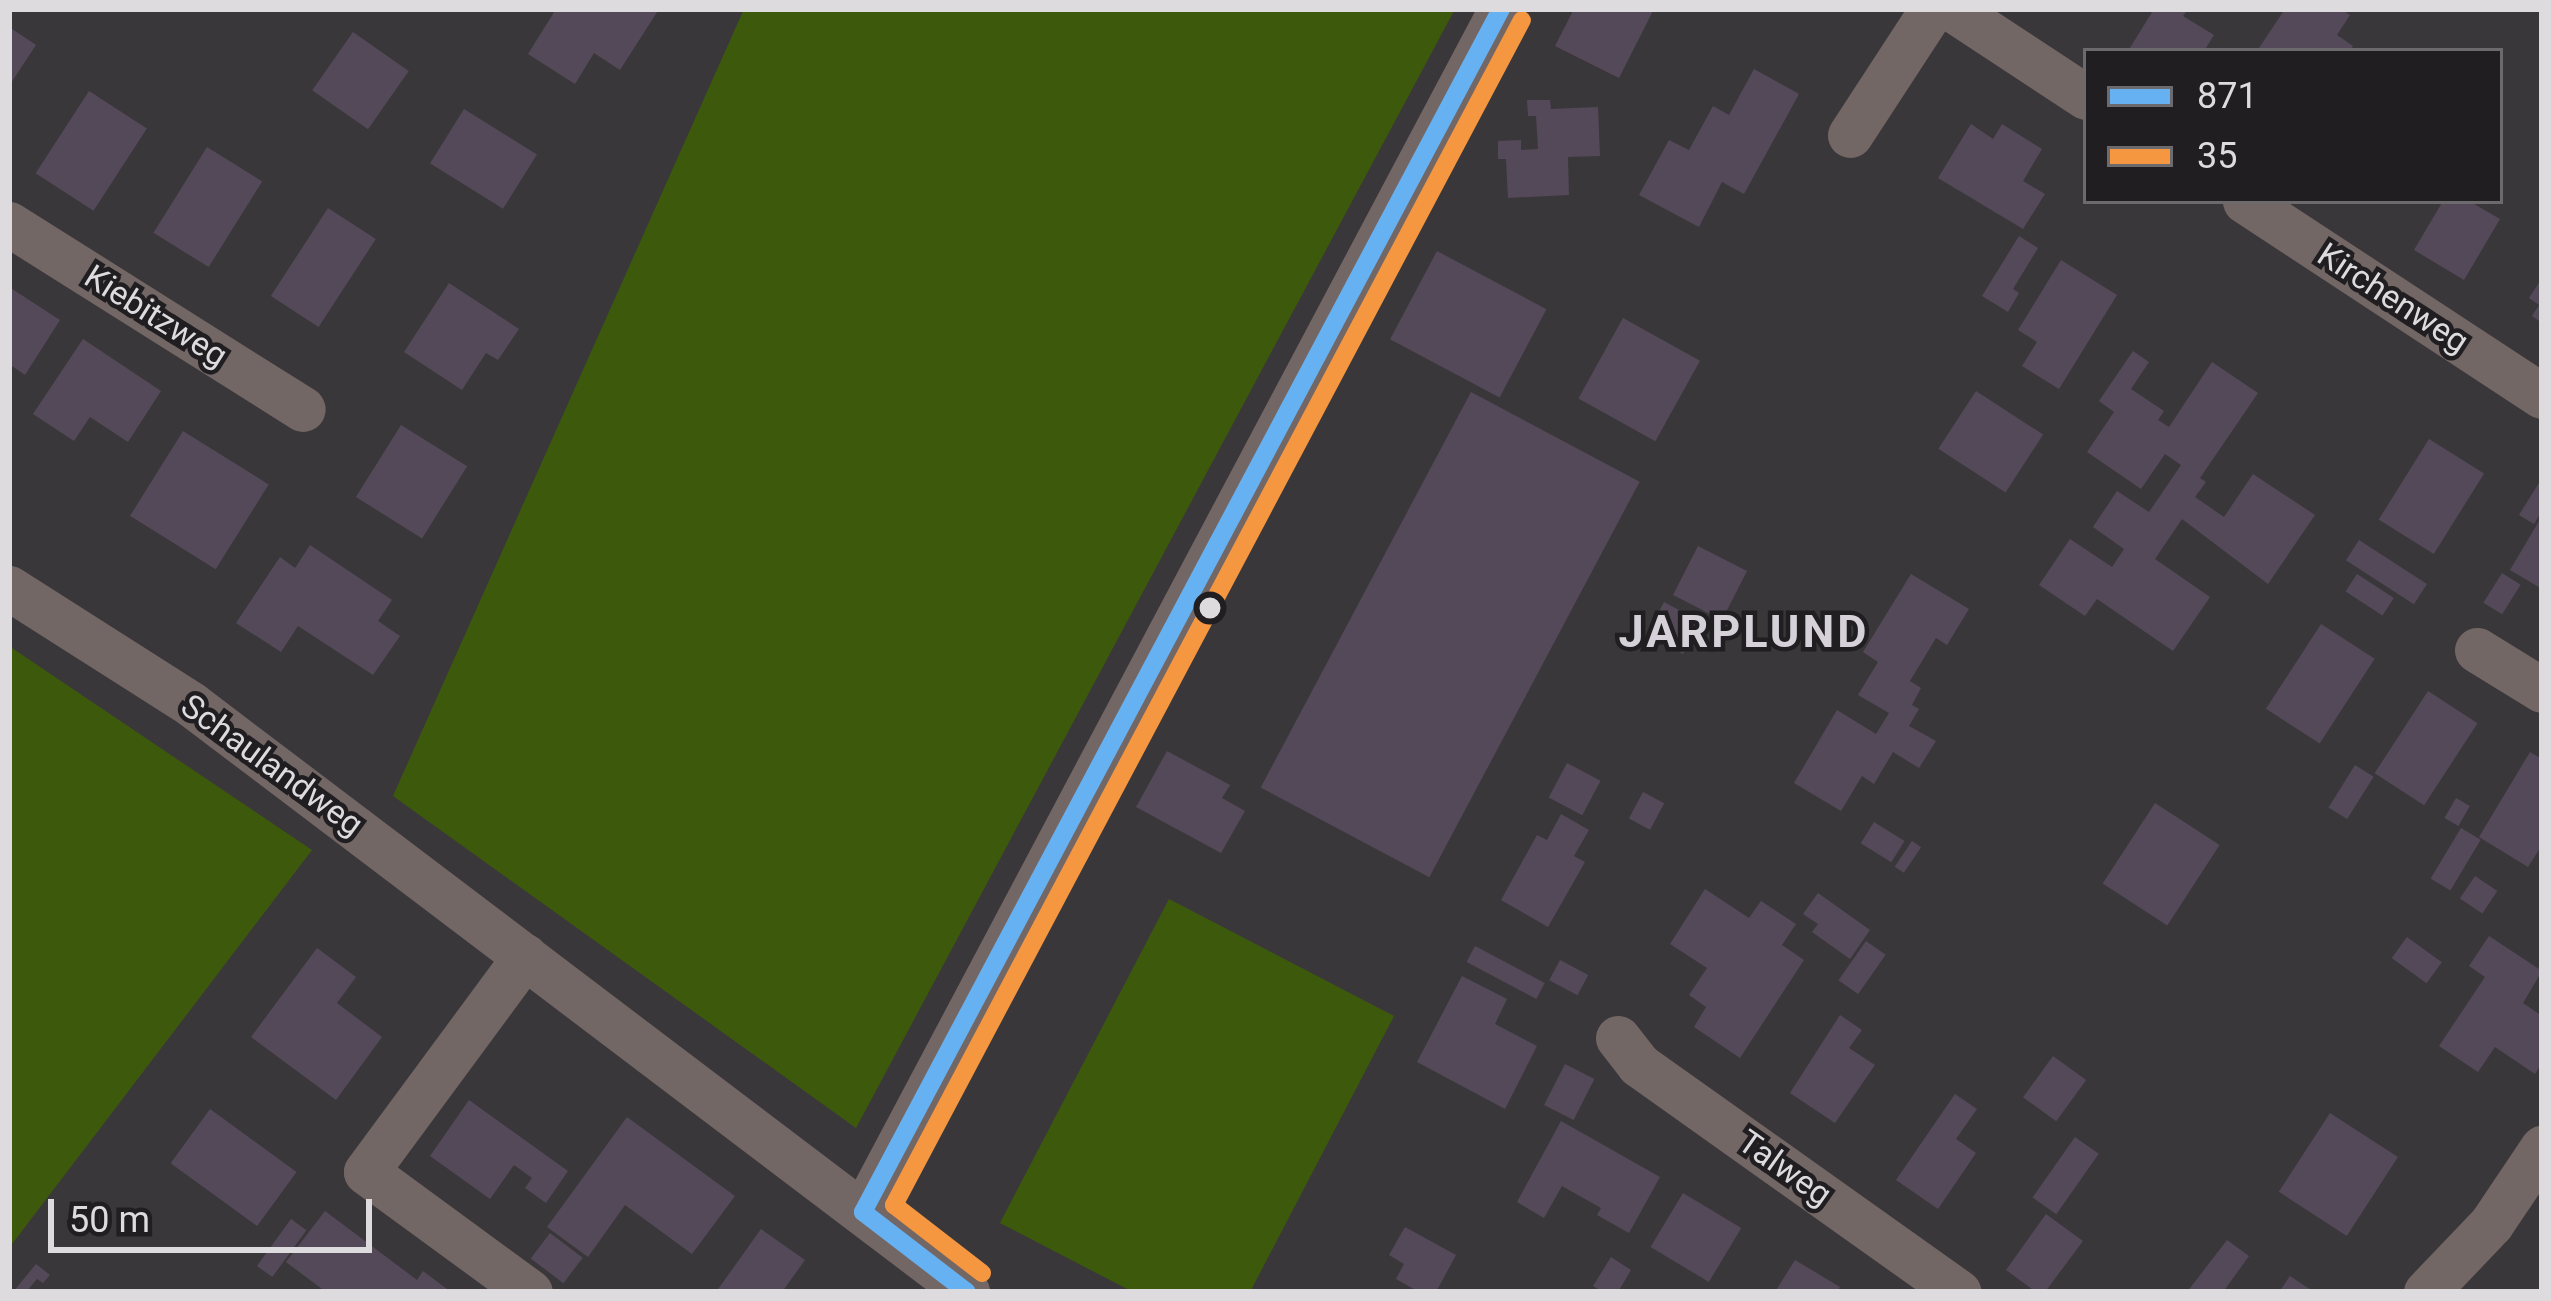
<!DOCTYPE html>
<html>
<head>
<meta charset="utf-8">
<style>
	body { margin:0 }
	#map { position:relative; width:2551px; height:1301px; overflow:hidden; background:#3a373b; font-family:Roboto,sans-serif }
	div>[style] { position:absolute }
	.green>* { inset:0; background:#3d5a0c }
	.building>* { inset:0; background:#544958; transform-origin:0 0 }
	.minor>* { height:45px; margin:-22.5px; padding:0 22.5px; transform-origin:22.5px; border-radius:22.5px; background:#736765 }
	.bus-1>* { height:18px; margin:-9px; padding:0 9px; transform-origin:9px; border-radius:9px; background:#66b1f2 }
	.bus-2>* { height:18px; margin:-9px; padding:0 9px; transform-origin:9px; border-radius:9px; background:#f59641 }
	.dots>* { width:33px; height:33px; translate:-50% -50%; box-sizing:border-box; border:6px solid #201e21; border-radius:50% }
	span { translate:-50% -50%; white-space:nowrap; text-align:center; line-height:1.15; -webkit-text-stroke:9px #201e21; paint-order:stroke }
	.street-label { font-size:33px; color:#dedbdf }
	.district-label { font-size:45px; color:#d6d0d8; font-weight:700; letter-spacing:3px }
	.frame { position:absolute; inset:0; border:12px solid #dedbdf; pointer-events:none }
	.legend { position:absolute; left:2083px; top:48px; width:420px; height:156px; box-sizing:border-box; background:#201e21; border:3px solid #6c6a6d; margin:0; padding:15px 21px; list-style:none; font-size:36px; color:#dedbdf }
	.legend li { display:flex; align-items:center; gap:24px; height:60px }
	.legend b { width:60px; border:3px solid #6c6a6d }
	.scale { position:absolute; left:48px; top:1199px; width:324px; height:54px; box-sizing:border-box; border:6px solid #dedbdf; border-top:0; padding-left:15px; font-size:36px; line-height:42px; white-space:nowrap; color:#dedbdf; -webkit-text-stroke:9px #201e21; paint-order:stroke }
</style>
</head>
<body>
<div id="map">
	<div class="green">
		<i style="clip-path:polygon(744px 9px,1455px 9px,856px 1128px,393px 796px)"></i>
		<i style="clip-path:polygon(9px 646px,312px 850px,9px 1248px)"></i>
		<i style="clip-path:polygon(1169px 899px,1394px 1016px,1250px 1292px,1133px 1292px,1000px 1223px)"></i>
	</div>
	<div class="building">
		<i style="clip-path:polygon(556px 9px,659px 9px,620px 70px,594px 53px,575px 84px,528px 54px)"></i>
		<i style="clip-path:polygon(1574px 9px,1654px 9px,1619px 78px,1555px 46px)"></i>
		<i style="clip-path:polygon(2154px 9px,2188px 9px,2183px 16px,2214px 35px,2204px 51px,2128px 51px)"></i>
		<i style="clip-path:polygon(2285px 9px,2341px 9px,2350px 15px,2337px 35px,2353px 46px,2350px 51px,2257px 51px)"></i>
		<i style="clip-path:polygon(9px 27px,36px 45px,9px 86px)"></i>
		<i style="left:353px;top:32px;width:68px;height:71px;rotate:35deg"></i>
		<i style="clip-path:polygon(1754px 69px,1799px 94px,1744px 194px,1722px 182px,1699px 227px,1639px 195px,1669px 140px,1689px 150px,1713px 106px,1729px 115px)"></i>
		<i style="left:89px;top:91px;width:69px;height:98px;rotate:33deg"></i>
		<i style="clip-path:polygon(1527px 100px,1550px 100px,1551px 109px,1598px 107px,1600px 156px,1568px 157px,1569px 195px,1508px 198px,1506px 159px,1498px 159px,1498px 141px,1521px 140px,1521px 150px,1538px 149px,1536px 116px,1528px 116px)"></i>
		<i style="left:464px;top:109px;width:86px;height:64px;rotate:32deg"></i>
		<i style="clip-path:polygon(1971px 124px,1993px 139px,2002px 124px,2042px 149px,2023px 181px,2045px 194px,2023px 229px,1938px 178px)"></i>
		<i style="left:207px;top:147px;width:65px;height:101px;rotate:32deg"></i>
		<i style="clip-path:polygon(2443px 201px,2469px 201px,2500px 219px,2464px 280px,2414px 250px)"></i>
		<i style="left:328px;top:208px;width:57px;height:105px;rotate:33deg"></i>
		<i style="clip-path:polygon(2019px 236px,2038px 248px,2013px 289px,2019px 293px,2008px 312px,1982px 296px)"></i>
		<i style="left:1437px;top:251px;width:124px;height:100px;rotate:28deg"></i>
		<i style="clip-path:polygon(2061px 260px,2117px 295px,2059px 389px,2022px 366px,2037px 342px,2018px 330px)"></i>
		<i style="clip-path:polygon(2542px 278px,2542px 323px,2532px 316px,2539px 305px,2529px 298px)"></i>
		<i style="clip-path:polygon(449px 283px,519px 329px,498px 360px,486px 353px,462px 390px,404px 352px)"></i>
		<i style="clip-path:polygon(9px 287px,60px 320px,25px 375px,9px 364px)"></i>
		<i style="left:1623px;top:318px;width:88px;height:92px;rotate:29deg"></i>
		<i style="clip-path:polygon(83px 339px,161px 391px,128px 442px,90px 417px,74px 441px,33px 414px)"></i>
		<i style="clip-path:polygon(2133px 351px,2149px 362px,2131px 389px,2164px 411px,2158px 420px,2169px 427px,2212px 362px,2258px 393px,2200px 478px,2206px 482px,2195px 497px,2224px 517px,2253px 474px,2315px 515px,2268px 584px,2182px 519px,2155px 559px,2210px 597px,2173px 651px,2097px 599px,2085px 616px,2039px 585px,2070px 539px,2112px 567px,2124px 549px,2093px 527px,2117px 491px,2149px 512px,2181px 465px,2165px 454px,2141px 489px,2087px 452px,2114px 412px,2099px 401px)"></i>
		<i style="left:1976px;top:391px;width:80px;height:69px;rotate:33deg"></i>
		<i style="left:1471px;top:392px;width:191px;height:448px;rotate:28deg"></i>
		<i style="left:401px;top:425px;width:78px;height:85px;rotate:32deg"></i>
		<i style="left:183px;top:431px;width:101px;height:100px;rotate:32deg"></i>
		<i style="left:2429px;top:439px;width:65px;height:95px;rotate:32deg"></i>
		<i style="clip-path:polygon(2542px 478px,2542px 511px,2534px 524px,2519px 515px)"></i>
		<i style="clip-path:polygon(2542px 516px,2542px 589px,2510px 570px)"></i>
		<i style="left:2359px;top:540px;width:81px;height:24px;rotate:33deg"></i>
		<i style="clip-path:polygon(310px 545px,392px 600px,378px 621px,400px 636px,373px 675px,298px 626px,281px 652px,236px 623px,280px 557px,295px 568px)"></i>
		<i style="left:1698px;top:546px;width:55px;height:55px;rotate:27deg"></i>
		<i style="left:2502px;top:573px;width:22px;height:35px;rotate:32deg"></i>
		<i style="clip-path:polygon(1911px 574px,1969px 609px,1947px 645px,1936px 638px,1910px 681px,1921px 688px,1912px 705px,1919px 709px,1909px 726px,1936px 741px,1919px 768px,1893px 752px,1874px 784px,1862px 776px,1841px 811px,1794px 783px,1837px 710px,1876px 734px,1889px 713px,1858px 695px,1878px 662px,1863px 652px)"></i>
		<i style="left:2357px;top:574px;width:44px;height:21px;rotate:33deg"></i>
		<i style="left:1664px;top:602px;width:41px;height:37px;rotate:28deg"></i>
		<i style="left:2321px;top:624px;width:64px;height:101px;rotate:33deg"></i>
		<i style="left:2428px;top:691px;width:59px;height:98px;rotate:33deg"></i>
		<i style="clip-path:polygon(1167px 751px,1230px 785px,1222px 798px,1245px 811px,1221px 853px,1136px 807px)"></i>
		<i style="clip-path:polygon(2530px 752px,2542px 759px,2542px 845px,2528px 867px,2479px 837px)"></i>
		<i style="left:1567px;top:763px;width:38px;height:39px;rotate:28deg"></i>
		<i style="left:2355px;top:765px;width:22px;height:50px;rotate:32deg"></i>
		<i style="left:1643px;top:792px;width:24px;height:30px;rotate:28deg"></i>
		<i style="left:2456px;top:798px;width:16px;height:23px;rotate:30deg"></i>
		<i style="left:2155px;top:803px;width:77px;height:96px;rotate:33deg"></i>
		<i style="clip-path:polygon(1561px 814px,1589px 830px,1574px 856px,1585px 862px,1548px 927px,1501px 900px,1537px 835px,1547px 840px)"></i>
		<i style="left:1874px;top:822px;width:36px;height:25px;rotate:32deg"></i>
		<i style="left:2461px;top:828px;width:23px;height:59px;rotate:31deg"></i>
		<i style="left:1912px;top:841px;width:11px;height:31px;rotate:34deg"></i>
		<i style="left:2475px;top:876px;width:27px;height:27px;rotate:34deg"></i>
		<i style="clip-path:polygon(1705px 889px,1749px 918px,1761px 901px,1796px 924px,1782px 945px,1804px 960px,1740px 1058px,1694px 1027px,1706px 1007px,1689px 995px,1707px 968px,1670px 944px)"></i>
		<i style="clip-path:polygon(1818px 893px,1870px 930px,1850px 959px,1812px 932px,1818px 924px,1803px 914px)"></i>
		<i style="clip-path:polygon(2489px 936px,2542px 971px,2523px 1003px,2542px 1016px,2542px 1063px,2535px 1074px,2495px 1047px,2478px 1072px,2439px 1046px,2485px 977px,2469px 966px)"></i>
		<i style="left:2407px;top:937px;width:43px;height:26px;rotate:36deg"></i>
		<i style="left:1866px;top:941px;width:24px;height:48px;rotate:35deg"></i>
		<i style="left:1475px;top:946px;width:79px;height:18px;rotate:28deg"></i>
		<i style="clip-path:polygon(317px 948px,356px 977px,337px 1003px,382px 1037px,336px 1100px,251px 1037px)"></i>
		<i style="left:1560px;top:960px;width:32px;height:23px;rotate:28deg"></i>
		<i style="clip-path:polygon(1462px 976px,1507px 999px,1495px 1024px,1537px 1046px,1505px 1109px,1417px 1062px)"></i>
		<i style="clip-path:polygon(1840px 1015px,1862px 1030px,1849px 1048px,1875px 1065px,1835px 1123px,1790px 1093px)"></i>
		<i style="left:2053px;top:1056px;width:41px;height:51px;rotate:36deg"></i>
		<i style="left:1565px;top:1064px;width:33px;height:46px;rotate:27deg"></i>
		<i style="clip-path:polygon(1955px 1094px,1977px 1109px,1956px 1139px,1976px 1153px,1938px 1209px,1896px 1180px)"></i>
		<i style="clip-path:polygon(469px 1100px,568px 1171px,546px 1203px,525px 1188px,532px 1178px,514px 1165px,490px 1199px,430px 1156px)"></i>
		<i style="left:210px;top:1109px;width:107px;height:67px;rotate:36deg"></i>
		<i style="left:2330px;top:1113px;width:81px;height:94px;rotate:33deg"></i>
		<i style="clip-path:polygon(627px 1117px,735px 1196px,692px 1254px,625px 1205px,588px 1257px,547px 1227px)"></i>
		<i style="clip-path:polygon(1561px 1121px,1660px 1177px,1629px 1233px,1597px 1215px,1601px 1208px,1562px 1186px,1544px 1218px,1517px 1202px)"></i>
		<i style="left:2075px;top:1137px;width:29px;height:74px;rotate:35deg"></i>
		<i style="left:1683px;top:1193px;width:68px;height:63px;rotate:31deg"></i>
		<i style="clip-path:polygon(325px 1211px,417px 1280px,423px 1271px,451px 1292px,326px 1292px,286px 1262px)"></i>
		<i style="clip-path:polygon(2046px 1214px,2083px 1241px,2045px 1292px,2036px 1292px,2006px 1270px)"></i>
		<i style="left:291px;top:1219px;width:19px;height:58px;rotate:36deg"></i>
		<i style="clip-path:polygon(1405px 1227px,1456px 1255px,1436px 1292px,1419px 1292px,1396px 1279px,1404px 1264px,1389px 1255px)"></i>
		<i style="clip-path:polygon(761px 1229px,805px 1260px,782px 1292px,716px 1292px)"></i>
		<i style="left:550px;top:1233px;width:41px;height:32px;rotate:37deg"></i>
		<i style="clip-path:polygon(2227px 1240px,2249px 1256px,2223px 1292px,2187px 1292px)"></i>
		<i style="clip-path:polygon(1611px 1257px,1631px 1270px,1618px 1292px,1603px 1292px,1593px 1286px)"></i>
		<i style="clip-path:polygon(1795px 1260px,1840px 1287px,1837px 1292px,1775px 1292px)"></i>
		<i style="clip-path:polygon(36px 1264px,50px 1275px,43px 1283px,37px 1279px,26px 1292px,13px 1292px)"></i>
		<i style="clip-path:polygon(2290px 1276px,2314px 1292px,2279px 1292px)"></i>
	</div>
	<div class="minor">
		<i style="left:1952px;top:9px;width:160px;rotate:33.3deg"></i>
		<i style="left:1850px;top:135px;width:150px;rotate:-56.9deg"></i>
		<i style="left:2245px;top:201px;width:355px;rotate:33.3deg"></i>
		<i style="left:9px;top:224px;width:347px;rotate:32.2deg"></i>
		<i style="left:9px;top:588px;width:216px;rotate:32.5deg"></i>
		<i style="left:191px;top:704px;width:974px;rotate:37.15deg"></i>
		<i style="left:2477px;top:650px;width:76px;rotate:31.6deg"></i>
		<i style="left:525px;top:956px;width:268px;rotate:126.4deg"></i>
		<i style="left:366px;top:1172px;width:203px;rotate:36.2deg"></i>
		<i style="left:1618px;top:1038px;width:34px;rotate:52deg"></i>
		<i style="left:1639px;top:1065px;width:392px;rotate:35.4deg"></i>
		<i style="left:863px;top:1212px;width:1362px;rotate:-62.06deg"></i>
		<i style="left:2426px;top:1292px;width:94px;rotate:-46.3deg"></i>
		<i style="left:2491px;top:1224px;width:92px;rotate:-56.1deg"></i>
	</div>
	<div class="bus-1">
		<i style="left:863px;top:1212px;width:1362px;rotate:-62.06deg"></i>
		<i style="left:863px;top:1212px;width:131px;rotate:37.6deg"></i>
	</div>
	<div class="bus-2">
		<i style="left:982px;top:1273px;width:111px;rotate:-142.3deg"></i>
		<i style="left:894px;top:1205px;width:1341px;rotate:-62.08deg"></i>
	</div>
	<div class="dots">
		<i style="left:1210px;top:608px;background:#dedbdf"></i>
	</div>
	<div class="street-label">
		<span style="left:2393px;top:298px;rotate:33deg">Kirchenweg</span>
		<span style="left:156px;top:316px;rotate:32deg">Kiebitzweg</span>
		<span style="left:272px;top:765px;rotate:36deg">Schaulandweg</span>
		<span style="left:1785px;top:1168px;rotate:35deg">Talweg</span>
	</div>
	<div class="district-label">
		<span style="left:1744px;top:632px">JARPLUND</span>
	</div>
	<div class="frame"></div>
	<ul class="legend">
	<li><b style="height:15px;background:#66b1f2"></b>871</li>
	<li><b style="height:15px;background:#f59641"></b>35</li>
	</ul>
	<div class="scale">50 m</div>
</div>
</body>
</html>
